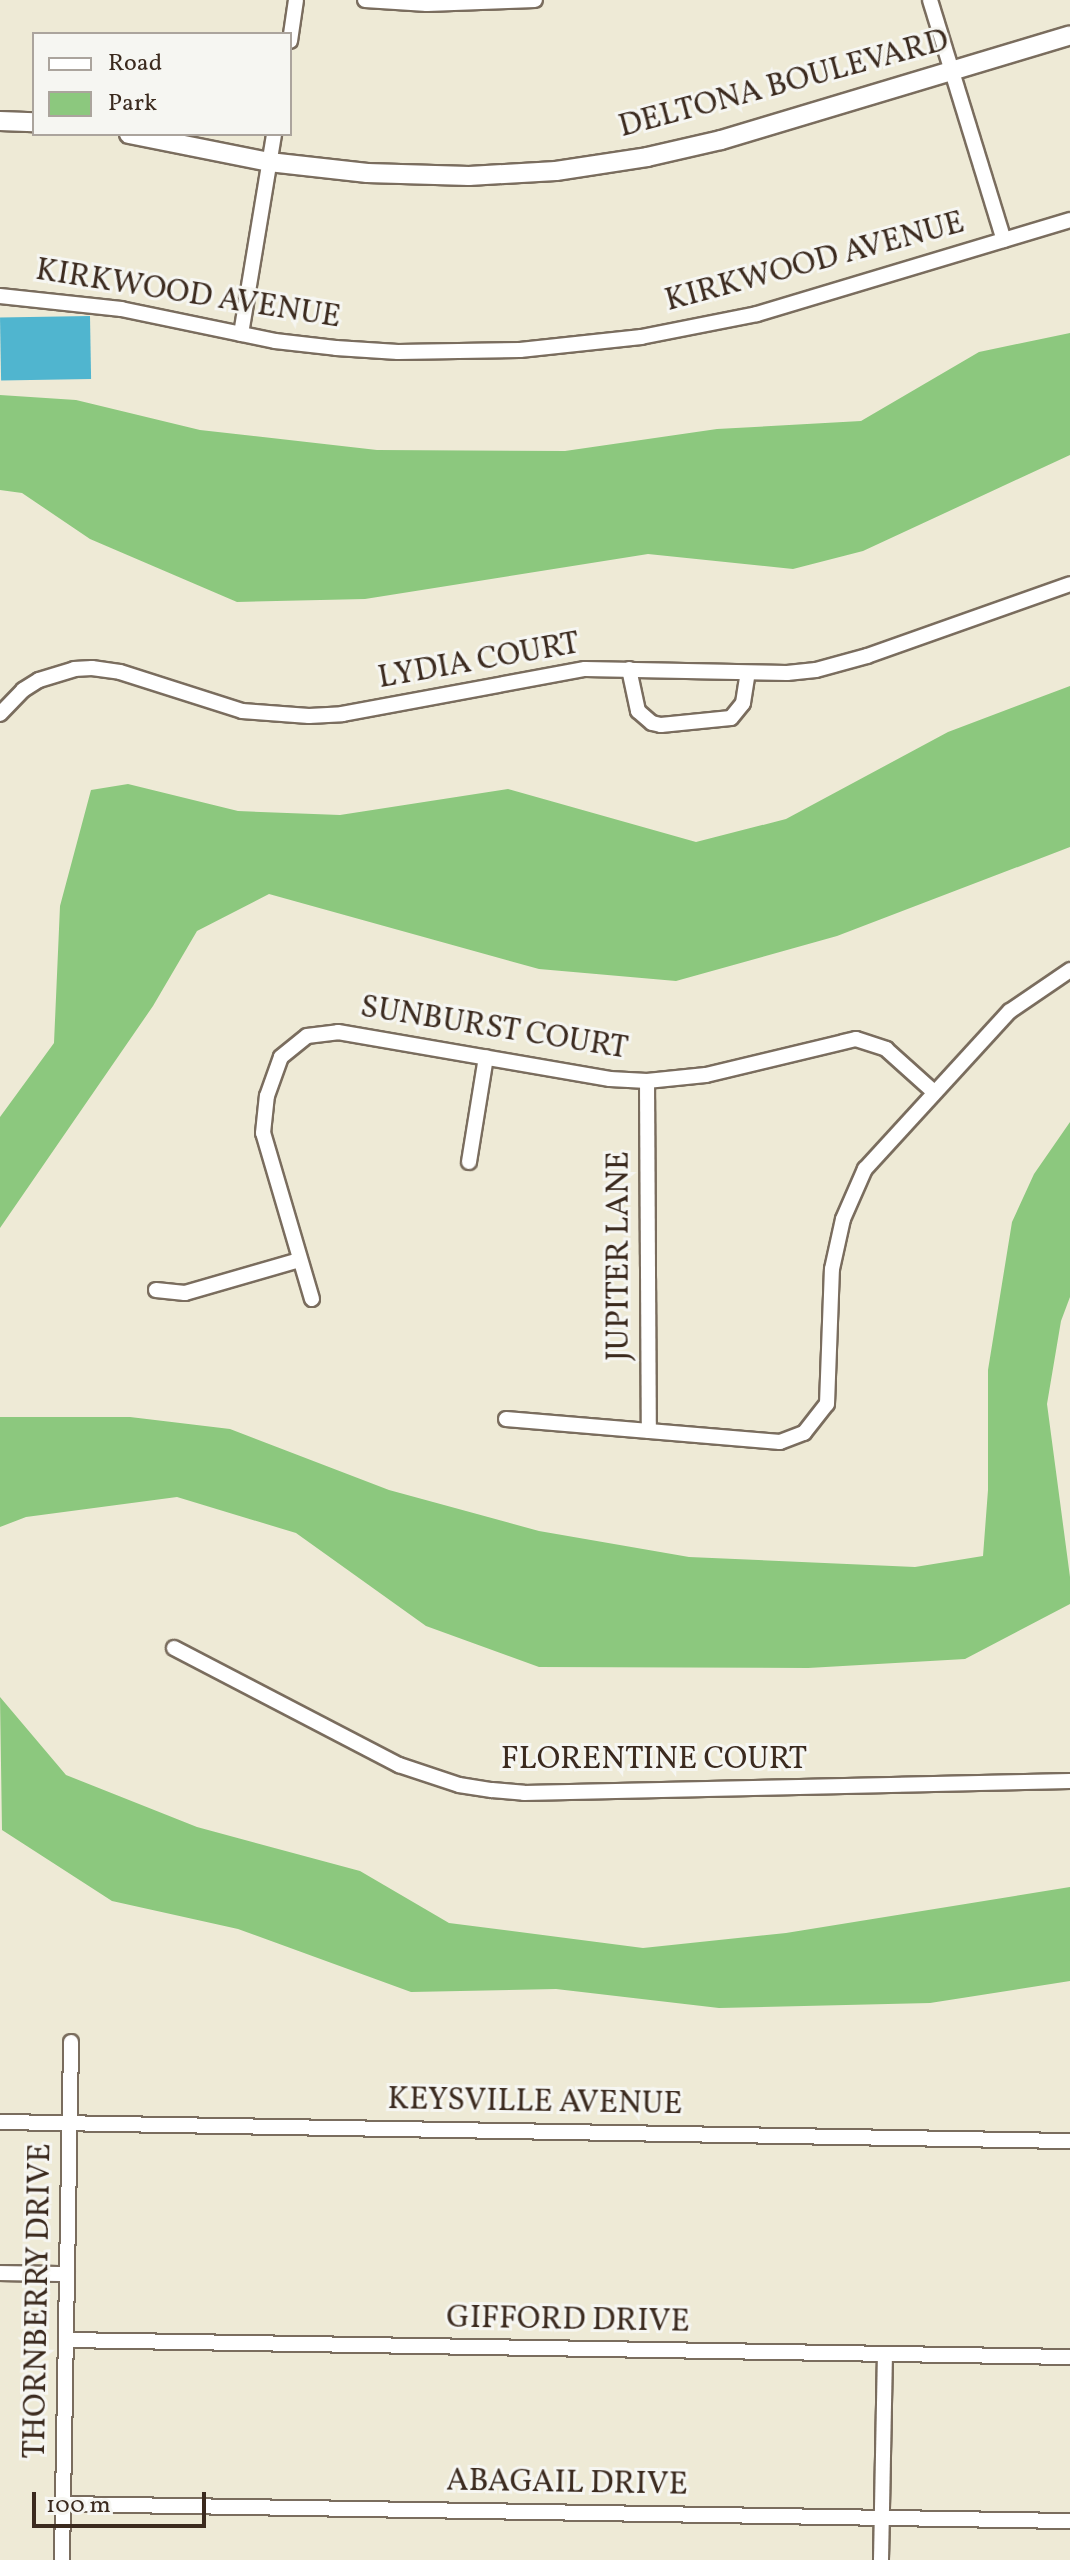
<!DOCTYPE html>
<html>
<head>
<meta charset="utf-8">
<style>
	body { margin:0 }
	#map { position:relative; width:1070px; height:2560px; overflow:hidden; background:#eeead6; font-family:Vollkorn,serif }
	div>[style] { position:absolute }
	.green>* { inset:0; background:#8cc87e }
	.water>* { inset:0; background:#50b5cf; transform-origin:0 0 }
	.roads { filter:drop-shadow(2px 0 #7a6d5e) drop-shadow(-2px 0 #7a6d5e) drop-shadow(0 2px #7a6d5e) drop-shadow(0 -2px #7a6d5e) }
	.minor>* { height:14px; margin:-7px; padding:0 7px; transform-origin:7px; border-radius:7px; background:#fff }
	.secondary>* { height:18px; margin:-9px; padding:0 9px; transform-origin:9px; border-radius:9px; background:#fff }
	span { translate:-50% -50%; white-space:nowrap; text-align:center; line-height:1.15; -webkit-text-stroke:6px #f6f6f2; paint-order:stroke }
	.street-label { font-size:32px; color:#3b2a1e }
	.legend { position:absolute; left:32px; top:32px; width:260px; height:104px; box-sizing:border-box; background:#f6f6f2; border:2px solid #aba49d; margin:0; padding:10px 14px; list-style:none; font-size:24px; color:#3b2a1e }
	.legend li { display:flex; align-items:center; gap:16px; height:40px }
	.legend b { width:40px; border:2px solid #aba49d }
	.scale { position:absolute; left:32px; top:2492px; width:174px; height:36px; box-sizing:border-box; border:4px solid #3b2a1e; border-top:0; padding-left:10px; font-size:24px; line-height:28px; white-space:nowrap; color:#3b2a1e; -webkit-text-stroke:6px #f6f6f2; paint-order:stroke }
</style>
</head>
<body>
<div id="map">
	<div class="green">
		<i style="clip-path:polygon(1070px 333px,1070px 455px,863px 551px,793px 569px,648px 554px,365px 599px,237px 602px,90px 539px,22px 493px,0 490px,0 395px,76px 400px,200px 430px,377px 450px,565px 451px,717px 429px,861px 421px,979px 352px)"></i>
		<i style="clip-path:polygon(1070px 686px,1070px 847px,837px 936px,676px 981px,539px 969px,269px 894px,197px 931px,153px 1006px,0 1228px,0 1117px,54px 1043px,60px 906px,91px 790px,128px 784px,238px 811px,340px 815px,508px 789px,696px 842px,786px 819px,948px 732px)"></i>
		<i style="clip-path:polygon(1070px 1122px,1070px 1297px,1061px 1321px,1047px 1404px,1070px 1577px,1070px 1604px,965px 1659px,808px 1668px,539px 1667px,426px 1626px,296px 1533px,177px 1497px,26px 1517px,0 1527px,0 1417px,130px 1417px,230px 1429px,389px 1490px,539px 1531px,689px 1557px,915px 1567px,983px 1556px,988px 1490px,988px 1370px,1012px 1222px,1034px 1174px)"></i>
		<i style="clip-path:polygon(0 1697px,66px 1775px,197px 1827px,360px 1871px,449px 1923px,643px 1948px,786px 1933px,1070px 1887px,1070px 1981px,930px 2003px,719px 2008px,556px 1989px,411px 1992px,238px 1929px,112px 1901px,2px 1830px)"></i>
	</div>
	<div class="water">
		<i style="left:90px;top:316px;width:63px;height:90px;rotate:89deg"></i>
	</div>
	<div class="roads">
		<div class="minor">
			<i style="left:365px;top:0;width:62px;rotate:3.7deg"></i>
			<i style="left:427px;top:4px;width:108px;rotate:-2.1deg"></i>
			<i style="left:930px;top:0;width:251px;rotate:72.9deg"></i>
			<i style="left:290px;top:41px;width:41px;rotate:-81.7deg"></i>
			<i style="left:0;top:296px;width:122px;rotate:6.1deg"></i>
			<i style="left:121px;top:309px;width:157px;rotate:11.7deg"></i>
			<i style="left:275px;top:341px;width:61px;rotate:6.5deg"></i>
			<i style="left:336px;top:348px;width:62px;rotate:3.7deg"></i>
			<i style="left:398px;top:352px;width:122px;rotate:-0.9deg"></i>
			<i style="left:520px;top:350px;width:122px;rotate:-6.1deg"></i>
			<i style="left:641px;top:337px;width:118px;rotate:-11.2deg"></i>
			<i style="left:757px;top:314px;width:327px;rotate:-16.7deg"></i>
			<i style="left:241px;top:334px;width:203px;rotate:-80.6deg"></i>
			<i style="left:629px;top:669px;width:43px;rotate:77.9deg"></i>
			<i style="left:638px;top:711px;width:18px;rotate:41deg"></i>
			<i style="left:652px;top:723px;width:9px;rotate:13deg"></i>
			<i style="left:661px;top:725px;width:70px;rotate:-5.7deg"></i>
			<i style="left:731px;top:718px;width:19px;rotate:-51deg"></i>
			<i style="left:743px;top:703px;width:30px;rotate:-81deg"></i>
			<i style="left:0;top:714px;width:33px;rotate:-46deg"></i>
			<i style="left:23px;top:690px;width:19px;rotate:-32deg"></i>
			<i style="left:39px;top:680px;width:37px;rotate:-17deg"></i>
			<i style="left:74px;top:669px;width:18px;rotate:-3deg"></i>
			<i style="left:92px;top:668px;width:28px;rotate:8deg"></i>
			<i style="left:120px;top:672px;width:128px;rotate:17.7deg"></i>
			<i style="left:242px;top:711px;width:67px;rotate:4.3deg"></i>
			<i style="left:309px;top:716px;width:33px;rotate:-3deg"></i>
			<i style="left:342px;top:714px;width:247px;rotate:-10.5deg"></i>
			<i style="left:585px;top:669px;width:202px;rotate:1.1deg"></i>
			<i style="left:787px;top:673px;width:29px;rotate:-6deg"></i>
			<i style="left:816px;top:670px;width:53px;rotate:-15.4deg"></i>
			<i style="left:867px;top:656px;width:215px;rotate:-19.5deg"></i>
			<i style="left:647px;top:1081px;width:350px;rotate:89.7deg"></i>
			<i style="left:469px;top:1162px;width:106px;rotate:-80.8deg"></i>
			<i style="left:156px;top:1290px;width:29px;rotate:6deg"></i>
			<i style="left:185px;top:1293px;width:119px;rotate:-16.1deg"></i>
			<i style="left:312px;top:1299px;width:173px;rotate:-106.4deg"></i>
			<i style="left:263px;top:1133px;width:37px;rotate:-84deg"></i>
			<i style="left:267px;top:1096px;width:41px;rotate:-70.3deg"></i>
			<i style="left:281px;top:1057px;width:33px;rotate:-39deg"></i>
			<i style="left:307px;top:1036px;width:31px;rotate:-7deg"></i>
			<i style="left:338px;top:1032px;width:276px;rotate:9.8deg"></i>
			<i style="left:610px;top:1079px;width:37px;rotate:3deg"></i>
			<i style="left:647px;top:1081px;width:59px;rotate:-5.8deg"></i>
			<i style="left:706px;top:1075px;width:154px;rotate:-13.5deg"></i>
			<i style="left:856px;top:1039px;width:32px;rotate:18deg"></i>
			<i style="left:886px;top:1049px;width:64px;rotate:41.9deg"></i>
			<i style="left:506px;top:1419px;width:275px;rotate:4.8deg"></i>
			<i style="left:780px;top:1442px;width:26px;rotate:-21deg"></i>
			<i style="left:804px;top:1433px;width:37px;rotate:-52deg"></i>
			<i style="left:827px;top:1404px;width:135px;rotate:-87.9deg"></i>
			<i style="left:832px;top:1269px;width:51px;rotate:-77.6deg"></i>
			<i style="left:843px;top:1219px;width:55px;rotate:-66.3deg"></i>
			<i style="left:865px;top:1169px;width:214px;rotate:-47.5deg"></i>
			<i style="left:1010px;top:1011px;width:73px;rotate:-34.3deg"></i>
			<i style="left:174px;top:1648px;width:254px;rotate:27.5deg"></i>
			<i style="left:399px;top:1765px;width:63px;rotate:18.4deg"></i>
			<i style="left:459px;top:1785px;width:33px;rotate:9deg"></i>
			<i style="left:492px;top:1790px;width:32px;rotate:5deg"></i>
			<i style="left:524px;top:1793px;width:546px;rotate:-1.26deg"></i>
			<i style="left:0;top:2122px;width:1070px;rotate:1.02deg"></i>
			<i style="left:0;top:2273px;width:67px;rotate:0.9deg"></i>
			<i style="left:66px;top:2340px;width:1004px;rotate:0.97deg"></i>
			<i style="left:63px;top:2504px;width:1007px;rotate:0.97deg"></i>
			<i style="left:62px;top:2560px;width:518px;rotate:-89deg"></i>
			<i style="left:881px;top:2560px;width:206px;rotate:-88.9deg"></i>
		</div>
		<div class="secondary">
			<i style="left:0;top:121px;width:34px;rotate:2deg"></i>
			<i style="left:129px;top:134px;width:143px;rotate:11.3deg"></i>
			<i style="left:269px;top:162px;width:99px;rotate:6.4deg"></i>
			<i style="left:367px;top:173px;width:102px;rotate:1.7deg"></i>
			<i style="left:469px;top:176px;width:87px;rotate:-3.3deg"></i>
			<i style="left:556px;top:171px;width:92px;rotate:-8.7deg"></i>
			<i style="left:647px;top:157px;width:76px;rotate:-12.9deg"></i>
			<i style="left:721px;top:140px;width:364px;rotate:-16.7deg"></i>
		</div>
	</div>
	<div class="street-label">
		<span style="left:784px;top:85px;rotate:-15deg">DELTONA BOULEVARD</span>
		<span style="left:815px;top:263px;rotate:-15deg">KIRKWOOD AVENUE</span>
		<span style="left:188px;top:295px;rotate:9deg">KIRKWOOD AVENUE</span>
		<span style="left:479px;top:662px;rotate:-10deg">LYDIA COURT</span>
		<span style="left:494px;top:1029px;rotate:9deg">SUNBURST COURT</span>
		<span style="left:620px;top:1256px;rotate:-90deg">JUPITER LANE</span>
		<span style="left:654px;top:1760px">FLORENTINE COURT</span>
		<span style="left:535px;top:2103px;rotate:1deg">KEYSVILLE AVENUE</span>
		<span style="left:39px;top:2301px;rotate:-89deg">THORNBERRY DRIVE</span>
		<span style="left:568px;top:2321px;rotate:1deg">GIFFORD DRIVE</span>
		<span style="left:567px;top:2484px;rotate:1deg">ABAGAIL DRIVE</span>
	</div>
	<ul class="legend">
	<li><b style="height:10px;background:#fff"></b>Road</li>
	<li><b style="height:22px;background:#8cc87e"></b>Park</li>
	</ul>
	<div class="scale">100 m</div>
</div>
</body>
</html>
